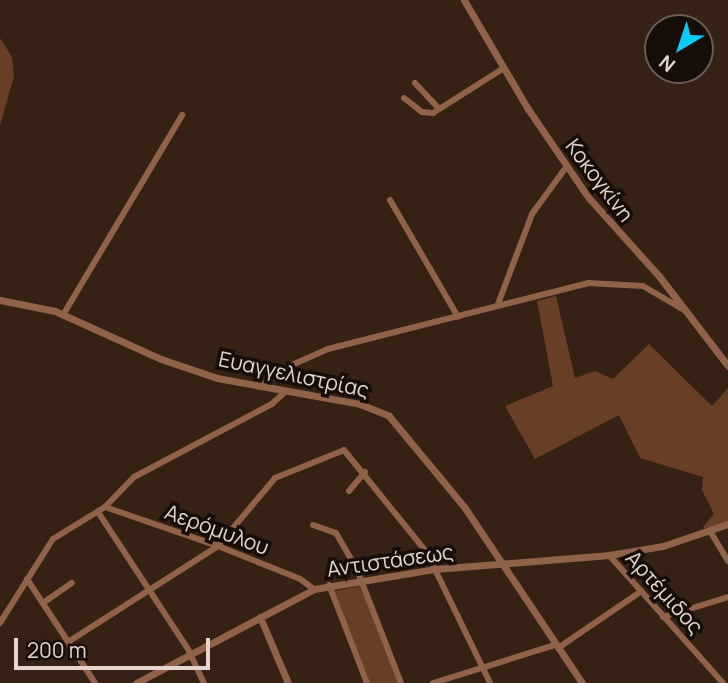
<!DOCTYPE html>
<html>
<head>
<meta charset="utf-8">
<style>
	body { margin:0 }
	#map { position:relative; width:728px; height:683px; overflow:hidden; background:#362115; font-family:Manrope,sans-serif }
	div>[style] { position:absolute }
	.green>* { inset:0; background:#683e26 }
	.minor>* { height:6px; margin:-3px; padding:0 3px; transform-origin:3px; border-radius:3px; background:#8f6249 }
	.tertiary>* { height:7px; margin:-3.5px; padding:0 3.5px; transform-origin:3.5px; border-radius:3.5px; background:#8f6249 }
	span { translate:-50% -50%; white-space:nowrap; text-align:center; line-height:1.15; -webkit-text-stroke:7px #170d08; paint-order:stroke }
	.street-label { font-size:21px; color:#e4d5cd }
	.north { position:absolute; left:644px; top:14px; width:70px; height:70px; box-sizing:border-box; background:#170d08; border:2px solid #695d57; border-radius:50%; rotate:219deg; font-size:19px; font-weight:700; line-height:28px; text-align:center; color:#e4d5cd }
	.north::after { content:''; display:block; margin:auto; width:24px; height:32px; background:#0ecafa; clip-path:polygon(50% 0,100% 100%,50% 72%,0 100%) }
	.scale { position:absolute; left:14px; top:638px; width:196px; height:32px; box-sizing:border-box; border:4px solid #e4d5cd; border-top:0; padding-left:9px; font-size:21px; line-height:24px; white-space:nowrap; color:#e4d5cd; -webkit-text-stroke:5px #170d08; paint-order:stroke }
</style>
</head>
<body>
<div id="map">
	<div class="green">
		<i style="clip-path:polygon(0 38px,12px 57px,14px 76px,0 126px)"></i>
		<i style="clip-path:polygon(556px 296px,575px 378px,595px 371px,613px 379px,649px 344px,712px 406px,728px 388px,728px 522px,707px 530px,703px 527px,714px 514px,702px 490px,703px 477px,640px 458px,619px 415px,535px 459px,505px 406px,553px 386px,537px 301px)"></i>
		<i style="clip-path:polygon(361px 586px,399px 683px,370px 683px,334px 591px)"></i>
	</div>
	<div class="minor">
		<i style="left:415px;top:83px;width:35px;rotate:47deg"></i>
		<i style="left:404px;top:98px;width:23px;rotate:38deg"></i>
		<i style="left:422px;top:112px;width:11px;rotate:5deg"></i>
		<i style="left:433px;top:113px;width:84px;rotate:-32.4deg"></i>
		<i style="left:390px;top:200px;width:135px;rotate:59.8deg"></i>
		<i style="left:498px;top:304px;width:96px;rotate:-69.3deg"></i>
		<i style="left:532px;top:214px;width:59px;rotate:-53.9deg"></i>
		<i style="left:63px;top:315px;width:233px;rotate:-59.2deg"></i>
		<i style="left:260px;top:387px;width:29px;rotate:-38deg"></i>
		<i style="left:283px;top:369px;width:49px;rotate:-24deg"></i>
		<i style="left:328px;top:349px;width:268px;rotate:-14.2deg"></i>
		<i style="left:588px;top:283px;width:55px;rotate:3.1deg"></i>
		<i style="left:643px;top:286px;width:48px;rotate:30.3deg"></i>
		<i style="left:349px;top:491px;width:25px;rotate:-50deg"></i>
		<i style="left:105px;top:507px;width:120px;rotate:19deg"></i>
		<i style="left:218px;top:546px;width:88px;rotate:21.9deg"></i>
		<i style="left:300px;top:579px;width:17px;rotate:36deg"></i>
		<i style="left:98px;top:512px;width:164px;rotate:56.7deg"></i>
		<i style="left:188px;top:649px;width:38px;rotate:65deg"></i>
		<i style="left:313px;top:525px;width:24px;rotate:19deg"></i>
		<i style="left:336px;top:533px;width:39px;rotate:60deg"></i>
		<i style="left:356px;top:567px;width:124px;rotate:68.8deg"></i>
		<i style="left:710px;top:531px;width:35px;rotate:59deg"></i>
		<i style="left:609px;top:555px;width:171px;rotate:48.3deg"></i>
		<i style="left:27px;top:579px;width:124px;rotate:56.8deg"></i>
		<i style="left:329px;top:585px;width:105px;rotate:68.8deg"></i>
		<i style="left:43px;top:603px;width:35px;rotate:-35deg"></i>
		<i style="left:663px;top:617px;width:68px;rotate:-17.1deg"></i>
		<i style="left:0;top:623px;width:99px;rotate:-57.8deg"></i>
		<i style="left:53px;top:539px;width:61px;rotate:-31.6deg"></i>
		<i style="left:105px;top:507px;width:42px;rotate:-46deg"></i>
		<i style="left:134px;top:477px;width:156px;rotate:-27.9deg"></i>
		<i style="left:272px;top:404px;width:18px;rotate:-43deg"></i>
		<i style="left:68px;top:642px;width:178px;rotate:-32.6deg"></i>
		<i style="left:218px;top:546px;width:89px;rotate:-50deg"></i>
		<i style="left:275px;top:478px;width:74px;rotate:-22.1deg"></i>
		<i style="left:344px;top:450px;width:132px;rotate:51.1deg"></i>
		<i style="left:427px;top:553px;width:144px;rotate:64.1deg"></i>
		<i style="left:558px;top:648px;width:99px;rotate:-34.3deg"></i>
		<i style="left:433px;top:683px;width:128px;rotate:-17.3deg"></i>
	</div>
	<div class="tertiary">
		<i style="left:464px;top:0;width:126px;rotate:59.6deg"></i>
		<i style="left:528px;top:109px;width:107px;rotate:55.7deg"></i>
		<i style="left:588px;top:197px;width:106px;rotate:48.1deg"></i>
		<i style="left:659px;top:276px;width:113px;rotate:52.5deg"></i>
		<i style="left:0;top:300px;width:56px;rotate:11.3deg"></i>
		<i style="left:55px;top:311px;width:116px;rotate:24.4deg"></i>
		<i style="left:161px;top:359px;width:59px;rotate:18.7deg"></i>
		<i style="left:217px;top:378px;width:145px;rotate:10.3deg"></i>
		<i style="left:360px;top:404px;width:31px;rotate:22deg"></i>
		<i style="left:389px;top:416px;width:119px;rotate:50.4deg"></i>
		<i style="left:465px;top:508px;width:211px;rotate:56.2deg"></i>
		<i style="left:260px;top:617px;width:72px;rotate:67deg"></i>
		<i style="left:136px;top:683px;width:201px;rotate:-27.8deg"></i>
		<i style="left:314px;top:589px;width:123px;rotate:-9.4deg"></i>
		<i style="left:435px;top:569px;width:175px;rotate:-4.6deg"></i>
		<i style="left:609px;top:555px;width:55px;rotate:-9.5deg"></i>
		<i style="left:663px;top:546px;width:69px;rotate:-18.7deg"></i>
	</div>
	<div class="street-label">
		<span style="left:600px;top:180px;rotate:53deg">Κοκογκίνη</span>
		<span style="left:294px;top:374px;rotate:12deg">Ευαγγελιστρίας</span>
		<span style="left:217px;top:529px;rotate:20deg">Αερόμυλου</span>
		<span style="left:390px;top:560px;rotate:-8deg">Αντιστάσεως</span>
		<span style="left:665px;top:592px;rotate:48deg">Αρτέμιδος</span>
	</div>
	<div class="north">N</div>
	<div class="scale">200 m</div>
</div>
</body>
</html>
